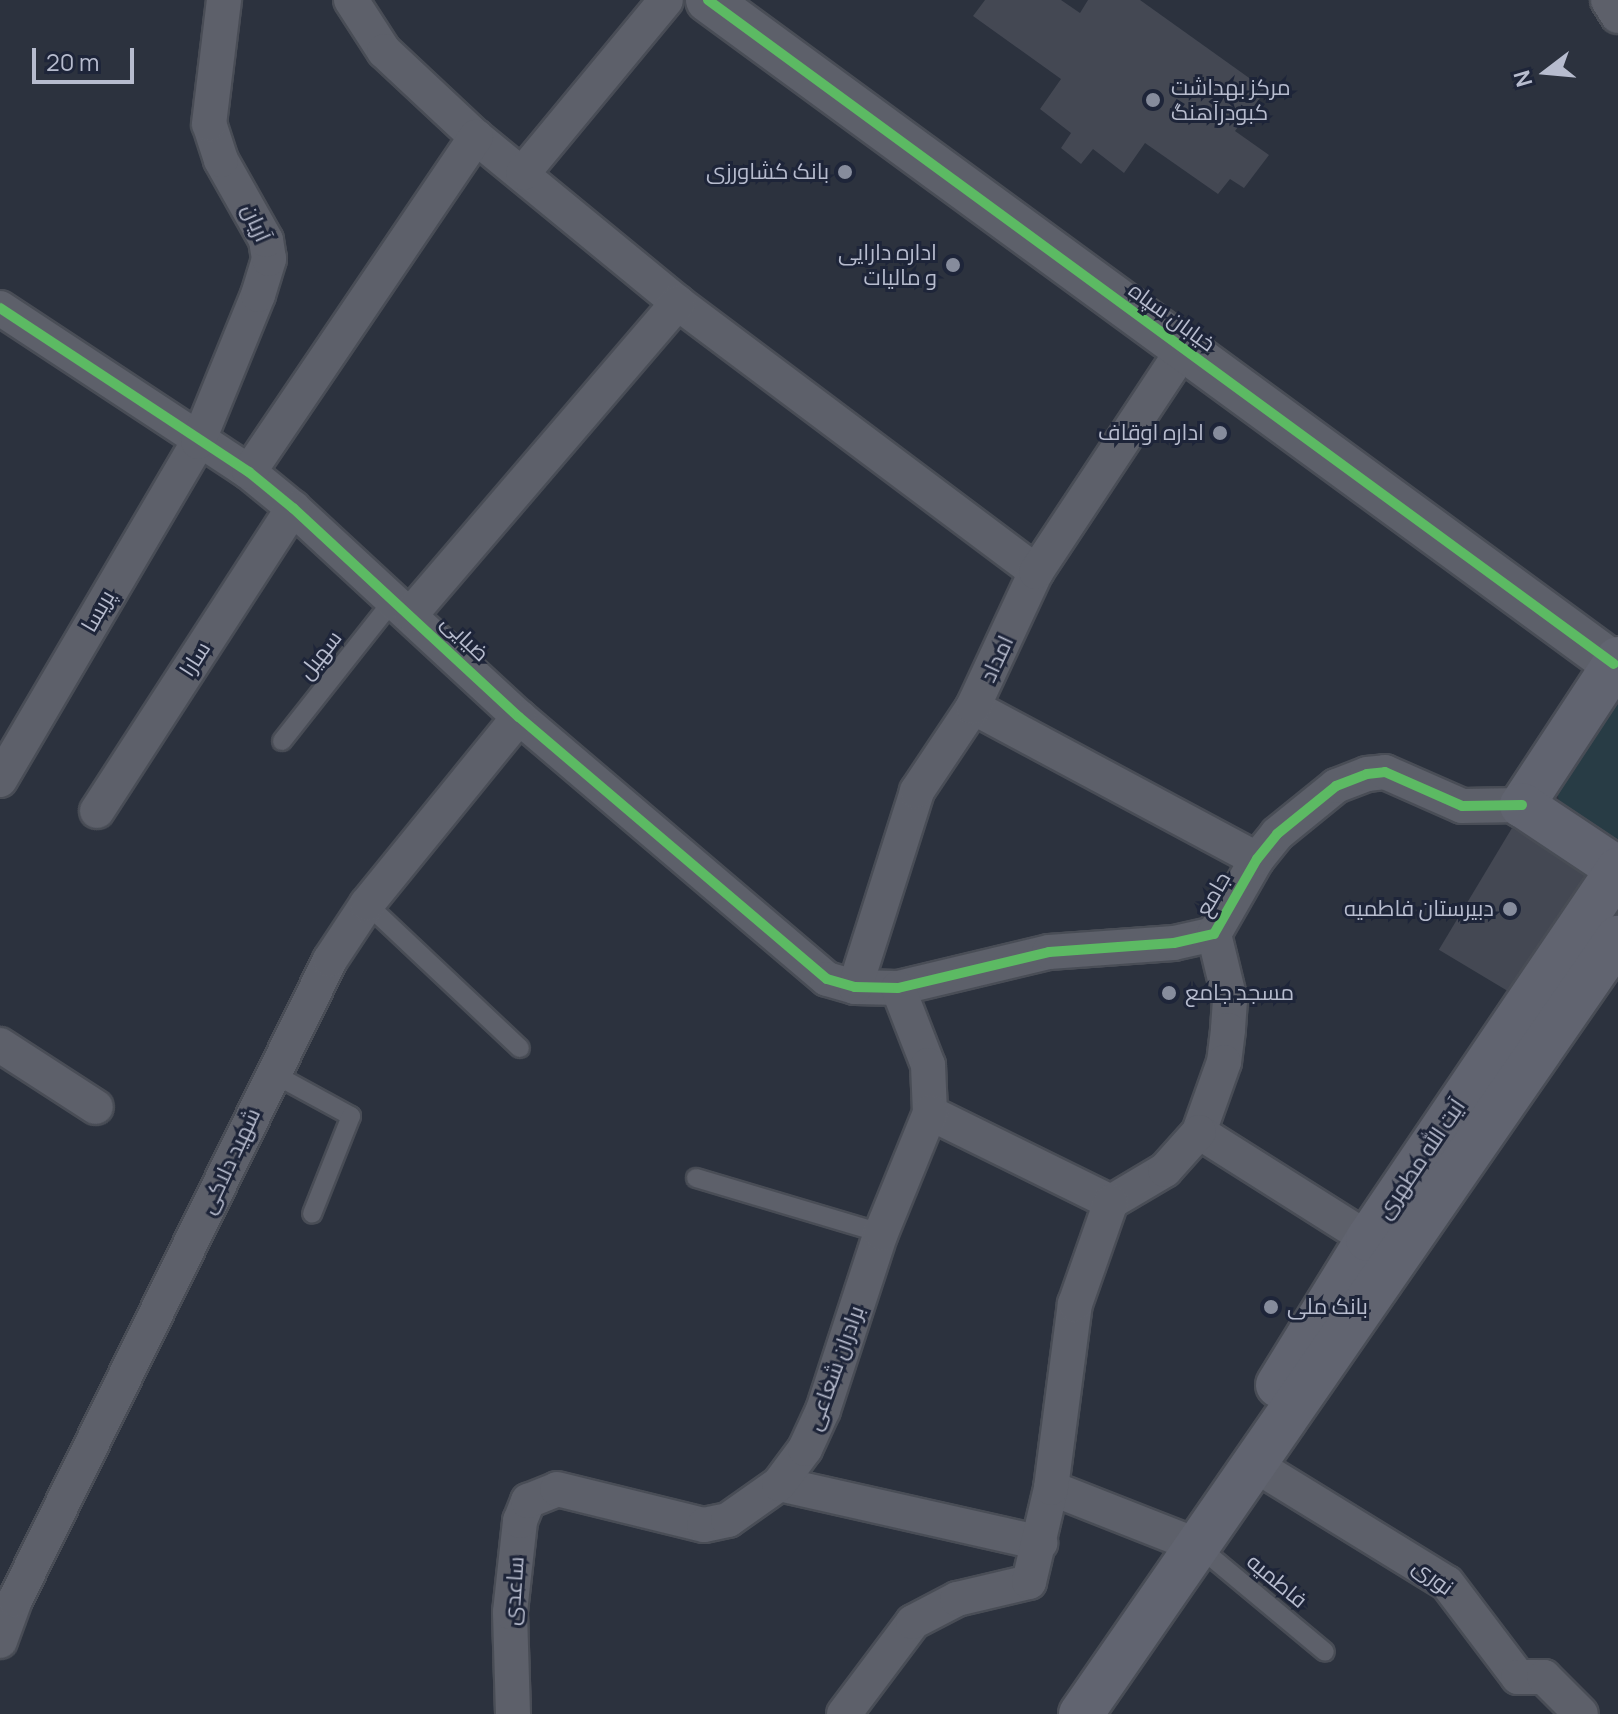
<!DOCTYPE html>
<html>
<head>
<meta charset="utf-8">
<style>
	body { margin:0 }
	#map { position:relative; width:1618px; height:1714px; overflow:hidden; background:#2c323e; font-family:Manrope,Cairo,sans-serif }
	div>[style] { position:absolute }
	.green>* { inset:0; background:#283c45 }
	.building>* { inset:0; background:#444853; transform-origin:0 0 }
	.roads { filter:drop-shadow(2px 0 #494d56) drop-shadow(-2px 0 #494d56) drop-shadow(0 2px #494d56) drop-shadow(0 -2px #494d56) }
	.service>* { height:18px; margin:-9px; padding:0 9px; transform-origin:9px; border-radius:9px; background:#5d606a }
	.minor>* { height:34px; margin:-17px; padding:0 17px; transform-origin:17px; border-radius:17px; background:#5d606a }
	.tertiary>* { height:44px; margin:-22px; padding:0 22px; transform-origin:22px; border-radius:22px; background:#5d606a }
	.secondary>* { height:44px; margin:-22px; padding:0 22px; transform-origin:22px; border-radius:22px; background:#616470 }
	.cycleway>* { height:10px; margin:-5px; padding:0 5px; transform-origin:5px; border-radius:5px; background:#5cba63 }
	.dots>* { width:22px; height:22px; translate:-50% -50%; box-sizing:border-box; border:4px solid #1e2539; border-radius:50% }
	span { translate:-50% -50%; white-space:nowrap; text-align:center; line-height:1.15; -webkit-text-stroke:6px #1e2539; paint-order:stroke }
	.poi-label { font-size:22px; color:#b7bcce }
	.left { translate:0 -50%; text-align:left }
	.right { translate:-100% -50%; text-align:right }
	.street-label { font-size:22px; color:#b7bcce }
	.north { position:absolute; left:1506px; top:32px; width:80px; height:80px; -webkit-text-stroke:6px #1e2539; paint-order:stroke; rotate:254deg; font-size:22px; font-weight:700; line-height:32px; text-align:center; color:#b7bcce }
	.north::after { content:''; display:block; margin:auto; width:28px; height:36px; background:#b7bcce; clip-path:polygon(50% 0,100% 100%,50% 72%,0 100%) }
	.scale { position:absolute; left:32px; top:48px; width:102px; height:36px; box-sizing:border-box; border:4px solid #b7bcce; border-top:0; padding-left:10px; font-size:24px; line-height:28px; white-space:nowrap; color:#b7bcce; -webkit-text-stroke:6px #1e2539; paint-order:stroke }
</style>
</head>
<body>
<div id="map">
	<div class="green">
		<i style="clip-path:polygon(1618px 697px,1618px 845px,1560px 805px,1557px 792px)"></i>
	</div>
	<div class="building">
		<i style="clip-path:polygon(985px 0,1061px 0,1080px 13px,1088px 0,1140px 0,1266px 90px,1235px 131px,1269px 155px,1244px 188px,1230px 179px,1218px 194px,1145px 143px,1124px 173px,1093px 149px,1081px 164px,1061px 148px,1071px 133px,1040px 109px,1061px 79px,973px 16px)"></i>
		<i style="left:1512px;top:828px;width:91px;height:142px;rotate:31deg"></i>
	</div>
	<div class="roads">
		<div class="service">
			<i style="left:282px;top:741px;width:182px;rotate:-51.7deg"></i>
			<i style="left:367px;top:904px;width:210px;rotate:43.3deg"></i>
			<i style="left:272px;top:1073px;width:90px;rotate:28.6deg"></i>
			<i style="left:351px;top:1116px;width:105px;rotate:111.7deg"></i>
			<i style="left:696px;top:1178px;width:193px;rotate:16.6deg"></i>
			<i style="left:1198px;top:1546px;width:165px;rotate:39.8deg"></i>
		</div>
		<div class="minor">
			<i style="left:351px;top:0;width:61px;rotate:57.1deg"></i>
			<i style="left:384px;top:51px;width:126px;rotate:43.1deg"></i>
			<i style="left:476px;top:137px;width:261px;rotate:39.4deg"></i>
			<i style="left:678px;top:303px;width:448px;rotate:36.9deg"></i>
			<i style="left:1608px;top:0;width:19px;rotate:58deg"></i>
			<i style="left:523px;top:173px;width:224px;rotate:-50.4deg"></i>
			<i style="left:0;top:308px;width:298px;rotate:33.4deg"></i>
			<i style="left:249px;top:472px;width:57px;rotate:39.3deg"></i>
			<i style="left:293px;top:508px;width:308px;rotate:42.8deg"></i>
			<i style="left:519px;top:717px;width:404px;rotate:40.4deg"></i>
			<i style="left:827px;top:979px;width:29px;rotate:16deg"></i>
			<i style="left:855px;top:987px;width:43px;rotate:1.3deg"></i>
			<i style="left:898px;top:988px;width:155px;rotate:-13.4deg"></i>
			<i style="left:1049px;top:952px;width:125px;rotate:-4.1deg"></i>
			<i style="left:1174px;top:943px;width:41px;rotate:-12.7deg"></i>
			<i style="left:1214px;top:934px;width:86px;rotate:-60.2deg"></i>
			<i style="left:1257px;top:859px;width:32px;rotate:-51deg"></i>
			<i style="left:1277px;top:834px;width:76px;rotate:-39.1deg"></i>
			<i style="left:1336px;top:786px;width:33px;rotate:-21deg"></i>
			<i style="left:1367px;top:774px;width:18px;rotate:-6deg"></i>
			<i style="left:1385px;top:772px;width:84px;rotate:23.8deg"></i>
			<i style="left:1462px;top:806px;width:60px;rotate:-1deg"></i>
			<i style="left:249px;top:472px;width:405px;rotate:-55.9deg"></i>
			<i style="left:411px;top:614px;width:410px;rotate:-49.4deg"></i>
			<i style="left:973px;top:707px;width:322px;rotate:28.2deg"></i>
			<i style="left:0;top:780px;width:392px;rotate:-59.6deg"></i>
			<i style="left:198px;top:442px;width:159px;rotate:-67.8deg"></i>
			<i style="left:258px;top:295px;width:38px;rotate:-73deg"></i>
			<i style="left:269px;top:259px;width:19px;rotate:-99deg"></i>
			<i style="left:266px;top:240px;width:92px;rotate:-119.4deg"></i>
			<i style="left:221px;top:160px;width:38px;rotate:-108deg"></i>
			<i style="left:209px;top:124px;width:125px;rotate:-83.1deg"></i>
			<i style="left:97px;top:811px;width:361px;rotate:-57.1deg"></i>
			<i style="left:1214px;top:934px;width:68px;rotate:76.4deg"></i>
			<i style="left:1230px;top:1000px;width:30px;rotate:94deg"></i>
			<i style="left:1228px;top:1030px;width:32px;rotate:97deg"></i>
			<i style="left:1224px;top:1062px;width:74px;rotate:109.7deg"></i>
			<i style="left:1199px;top:1132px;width:200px;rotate:32.3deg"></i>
			<i style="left:855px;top:987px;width:206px;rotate:-72.4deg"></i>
			<i style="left:917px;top:791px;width:101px;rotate:-56.3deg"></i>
			<i style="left:973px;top:707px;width:149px;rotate:-65deg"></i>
			<i style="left:1036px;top:572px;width:266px;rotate:-56.5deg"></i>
			<i style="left:898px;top:988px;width:83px;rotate:68.7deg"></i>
			<i style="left:928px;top:1065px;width:48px;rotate:87.6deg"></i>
			<i style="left:930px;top:1113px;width:202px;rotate:26.2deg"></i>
			<i style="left:1111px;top:1202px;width:63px;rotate:-30.7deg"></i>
			<i style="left:1165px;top:1170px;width:51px;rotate:-48.2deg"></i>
			<i style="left:0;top:1045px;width:114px;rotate:32.9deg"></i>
			<i style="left:1255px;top:1465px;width:225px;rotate:31.6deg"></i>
			<i style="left:1447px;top:1583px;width:118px;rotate:52.9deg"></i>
			<i style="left:1518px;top:1677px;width:26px"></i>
			<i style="left:1544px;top:1677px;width:52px;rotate:45deg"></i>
			<i style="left:779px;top:1484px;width:268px;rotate:12.7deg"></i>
			<i style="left:1051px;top:1488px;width:158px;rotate:21.5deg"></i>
			<i style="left:0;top:1641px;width:44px;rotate:-69.9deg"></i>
			<i style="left:15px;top:1600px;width:713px;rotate:-63.79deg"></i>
			<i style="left:330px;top:960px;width:67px;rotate:-56.5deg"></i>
			<i style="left:367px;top:904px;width:241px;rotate:-50.9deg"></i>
			<i style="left:513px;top:1714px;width:102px;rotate:-91.7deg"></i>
			<i style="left:510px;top:1612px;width:92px;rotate:-83.7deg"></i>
			<i style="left:520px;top:1521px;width:22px;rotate:-68deg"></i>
			<i style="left:528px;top:1501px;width:31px;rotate:-22deg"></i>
			<i style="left:557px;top:1489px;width:151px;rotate:13.8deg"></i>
			<i style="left:704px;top:1525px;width:25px;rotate:-12deg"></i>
			<i style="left:728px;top:1520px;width:62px;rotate:-35.2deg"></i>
			<i style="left:779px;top:1484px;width:44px;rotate:-53.4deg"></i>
			<i style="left:805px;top:1449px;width:43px;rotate:-65.2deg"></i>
			<i style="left:823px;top:1410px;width:186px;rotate:-71.9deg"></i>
			<i style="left:881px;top:1233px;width:130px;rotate:-67.8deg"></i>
			<i style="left:844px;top:1714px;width:115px;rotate:-53.1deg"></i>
			<i style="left:913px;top:1622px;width:50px;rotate:-27.6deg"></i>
			<i style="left:957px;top:1599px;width:74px;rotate:-13.3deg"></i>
			<i style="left:1029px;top:1582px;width:97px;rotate:-76.8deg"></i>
			<i style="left:1051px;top:1488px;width:186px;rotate:-82.6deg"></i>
			<i style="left:1075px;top:1304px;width:108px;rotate:-70.6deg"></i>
		</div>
		<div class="tertiary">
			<i style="left:708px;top:0;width:1123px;rotate:36.24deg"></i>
		</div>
		<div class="secondary">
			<i style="left:1618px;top:659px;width:175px;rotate:123.3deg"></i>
			<i style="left:1522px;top:805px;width:115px;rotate:33.7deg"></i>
			<i style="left:1278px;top:1385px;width:172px;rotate:-58.3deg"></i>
			<i style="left:1368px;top:1239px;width:446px;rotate:-55.9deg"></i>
			<i style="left:1081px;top:1714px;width:944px;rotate:-55.32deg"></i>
		</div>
	</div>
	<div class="cycleway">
		<i style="left:708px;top:0;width:1123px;rotate:36.24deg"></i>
		<i style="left:0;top:308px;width:298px;rotate:33.4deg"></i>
		<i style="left:249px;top:472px;width:57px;rotate:39.3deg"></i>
		<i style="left:293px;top:508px;width:308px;rotate:42.8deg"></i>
		<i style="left:519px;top:717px;width:404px;rotate:40.4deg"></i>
		<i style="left:827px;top:979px;width:29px;rotate:16deg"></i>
		<i style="left:855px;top:987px;width:43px;rotate:1.3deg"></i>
		<i style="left:898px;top:988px;width:155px;rotate:-13.4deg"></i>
		<i style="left:1049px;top:952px;width:125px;rotate:-4.1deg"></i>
		<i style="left:1174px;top:943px;width:41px;rotate:-12.7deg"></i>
		<i style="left:1214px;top:934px;width:86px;rotate:-60.2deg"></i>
		<i style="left:1257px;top:859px;width:32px;rotate:-51deg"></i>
		<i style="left:1277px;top:834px;width:76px;rotate:-39.1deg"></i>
		<i style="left:1336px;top:786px;width:33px;rotate:-21deg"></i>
		<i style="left:1367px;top:774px;width:18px;rotate:-6deg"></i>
		<i style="left:1385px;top:772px;width:84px;rotate:23.8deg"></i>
		<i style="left:1462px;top:806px;width:60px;rotate:-1deg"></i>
	</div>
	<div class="dots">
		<i style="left:1153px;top:100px;background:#868c9c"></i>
		<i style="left:845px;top:172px;background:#868c9c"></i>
		<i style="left:953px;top:265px;background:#868c9c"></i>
		<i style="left:1220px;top:433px;background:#868c9c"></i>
		<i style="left:1510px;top:909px;background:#868c9c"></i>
		<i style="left:1169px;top:993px;background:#868c9c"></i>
		<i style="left:1271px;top:1307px;background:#868c9c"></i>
	</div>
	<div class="poi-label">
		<span class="left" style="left:1171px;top:100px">مرکز بهداشت<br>کبودرآهنگ</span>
		<span class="right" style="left:829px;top:172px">بانک کشاورزی</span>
		<span class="right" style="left:937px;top:265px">اداره دارایی<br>و مالیات</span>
		<span class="right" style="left:1204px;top:433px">اداره اوقاف</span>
		<span class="right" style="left:1494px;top:909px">دبیرستان فاطمیه</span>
		<span class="left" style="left:1185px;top:993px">مسجد جامع</span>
		<span class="left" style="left:1287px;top:1307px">بانک ملی</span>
	</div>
	<div class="street-label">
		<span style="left:256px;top:223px;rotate:66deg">آریان</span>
		<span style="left:1172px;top:317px;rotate:36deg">خیابان سپاه</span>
		<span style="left:98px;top:611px;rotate:-60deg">پریسا</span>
		<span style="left:465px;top:638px;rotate:44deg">ضیایی</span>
		<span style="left:320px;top:655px;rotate:-52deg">سهیل</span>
		<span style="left:195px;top:659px;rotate:-57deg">سارا</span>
		<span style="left:997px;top:659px;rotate:-65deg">امداد</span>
		<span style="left:1213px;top:894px;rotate:-60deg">جامع</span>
		<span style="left:1421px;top:1159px;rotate:-56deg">آیت الله مطهری</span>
		<span style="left:230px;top:1161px;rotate:-65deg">شهید دلاکی</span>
		<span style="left:835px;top:1368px;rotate:-70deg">برادران شعاعی</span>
		<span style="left:1433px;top:1577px;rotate:37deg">نوری</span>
		<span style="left:1277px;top:1581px;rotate:40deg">فاطمیه</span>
		<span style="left:514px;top:1591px;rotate:-86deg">ساعدی</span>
	</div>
	<div class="north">N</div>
	<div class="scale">20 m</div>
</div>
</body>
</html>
